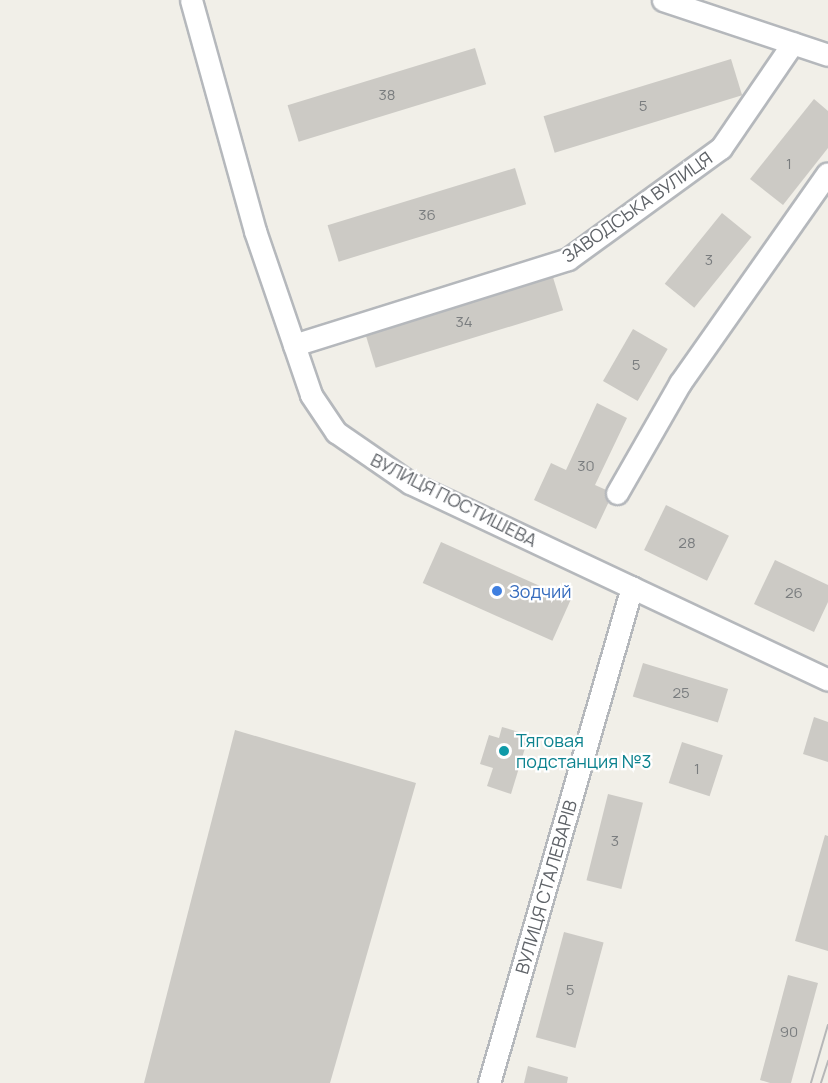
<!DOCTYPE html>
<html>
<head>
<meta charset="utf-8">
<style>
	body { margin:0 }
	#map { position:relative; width:828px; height:1083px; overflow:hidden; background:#f1efe8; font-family:Manrope,sans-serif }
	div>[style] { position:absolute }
	.building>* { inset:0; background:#cccac5; transform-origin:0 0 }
	.roads { filter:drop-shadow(2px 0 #b5b8bc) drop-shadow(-2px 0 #b5b8bc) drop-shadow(0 2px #b5b8bc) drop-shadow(0 -2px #b5b8bc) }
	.minor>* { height:21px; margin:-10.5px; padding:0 10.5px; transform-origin:10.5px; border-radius:10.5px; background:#fff }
	.tram>* { height:1.5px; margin:-0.75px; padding:0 0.75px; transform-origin:0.75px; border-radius:0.75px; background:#b6b7b8 }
	.dots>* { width:16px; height:16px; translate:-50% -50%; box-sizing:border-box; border:3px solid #fff; border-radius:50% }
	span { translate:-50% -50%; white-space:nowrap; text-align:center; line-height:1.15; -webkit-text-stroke:4.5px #fff; paint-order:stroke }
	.number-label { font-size:15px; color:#7a7d7f }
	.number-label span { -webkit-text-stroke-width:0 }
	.street-label { font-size:18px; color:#5f6368 }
	.shop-label { font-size:18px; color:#366cbe }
	.left { translate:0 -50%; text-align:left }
	.culture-label { font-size:18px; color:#0d838f }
</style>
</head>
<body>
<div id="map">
	<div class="building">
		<i style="left:475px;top:48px;width:38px;height:196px;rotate:73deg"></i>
		<i style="left:731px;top:59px;width:38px;height:196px;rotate:73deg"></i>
		<i style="clip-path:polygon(814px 99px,828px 111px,828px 148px,783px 205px,750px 179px)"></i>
		<i style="left:515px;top:168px;width:38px;height:196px;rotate:73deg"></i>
		<i style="left:722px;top:213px;width:38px;height:91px;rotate:39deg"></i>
		<i style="left:552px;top:274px;width:38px;height:196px;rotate:73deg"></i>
		<i style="left:633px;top:329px;width:40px;height:60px;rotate:30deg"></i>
		<i style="clip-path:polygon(597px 403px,627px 418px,595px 485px,613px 493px,596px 529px,534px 500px,551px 463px,566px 470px)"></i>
		<i style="left:666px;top:505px;width:70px;height:50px;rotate:26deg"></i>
		<i style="left:441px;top:542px;width:142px;height:45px;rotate:24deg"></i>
		<i style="clip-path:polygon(775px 560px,828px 585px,828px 602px,814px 632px,754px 604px)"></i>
		<i style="left:643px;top:663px;width:89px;height:35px;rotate:17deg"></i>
		<i style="clip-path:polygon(814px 717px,828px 722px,828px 762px,803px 754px)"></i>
		<i style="clip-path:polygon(502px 727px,529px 735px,511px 794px,487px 786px,493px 768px,480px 764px,489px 735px,499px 738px)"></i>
		<i style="clip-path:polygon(235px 730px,416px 783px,330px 1083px,144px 1083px)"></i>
		<i style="left:682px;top:742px;width:43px;height:43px;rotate:18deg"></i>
		<i style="left:608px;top:794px;width:36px;height:89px;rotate:14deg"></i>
		<i style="clip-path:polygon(825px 835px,828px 836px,828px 951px,795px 941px)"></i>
		<i style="left:564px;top:932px;width:41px;height:109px;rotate:15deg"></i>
		<i style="clip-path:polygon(788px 975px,818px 983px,791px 1083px,770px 1083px,760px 1080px)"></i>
		<i style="clip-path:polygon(528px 1066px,568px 1077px,567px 1083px,524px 1083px)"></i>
	</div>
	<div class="roads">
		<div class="minor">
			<i style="left:191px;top:0;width:240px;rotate:74.5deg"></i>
			<i style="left:255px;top:231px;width:173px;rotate:71.1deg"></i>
			<i style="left:311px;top:395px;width:45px;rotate:56deg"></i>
			<i style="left:336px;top:432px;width:90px;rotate:34.6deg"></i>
			<i style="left:410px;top:483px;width:462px;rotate:25.2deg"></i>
			<i style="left:663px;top:0;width:174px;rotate:18.4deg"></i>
			<i style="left:294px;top:345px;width:287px;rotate:-17.4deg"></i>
			<i style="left:568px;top:259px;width:189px;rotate:-36deg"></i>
			<i style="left:721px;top:148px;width:127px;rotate:-55.6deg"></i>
			<i style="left:617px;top:493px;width:127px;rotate:-60.2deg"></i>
			<i style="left:680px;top:383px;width:256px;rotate:-54.9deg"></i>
			<i style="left:489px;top:1083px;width:516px;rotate:-73.92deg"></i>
		</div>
	</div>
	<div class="tram">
		<i style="left:811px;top:1083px;width:60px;rotate:-73.7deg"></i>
		<i style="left:821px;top:1083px;width:23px;rotate:-72deg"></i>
	</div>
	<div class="dots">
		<i style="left:497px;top:591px;background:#3f7fe0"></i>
		<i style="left:504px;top:751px;background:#0f9aa8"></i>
	</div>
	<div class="number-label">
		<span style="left:387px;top:95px">38</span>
		<span style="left:643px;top:106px">5</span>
		<span style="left:789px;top:164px">1</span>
		<span style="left:427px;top:215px">36</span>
		<span style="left:709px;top:260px">3</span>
		<span style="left:464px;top:322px">34</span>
		<span style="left:636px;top:365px">5</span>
		<span style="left:586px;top:466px">30</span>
		<span style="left:687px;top:543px">28</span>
		<span style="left:794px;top:593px">26</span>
		<span style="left:681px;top:693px">25</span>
		<span style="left:697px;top:769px">1</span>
		<span style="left:615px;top:841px">3</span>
		<span style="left:570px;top:990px">5</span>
		<span style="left:789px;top:1032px">90</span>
	</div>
	<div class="street-label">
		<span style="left:637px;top:207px;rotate:-35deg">ЗАВОДСЬКА ВУЛИЦЯ</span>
		<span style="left:454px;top:500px;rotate:27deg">ВУЛИЦЯ ПОСТИШЕВА</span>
		<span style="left:546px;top:887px;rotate:-74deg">ВУЛИЦЯ СТАЛЕВАРІВ</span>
	</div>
	<div class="shop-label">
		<span class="left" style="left:509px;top:591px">Зодчий</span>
	</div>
	<div class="culture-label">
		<span class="left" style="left:516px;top:751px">Тяговая<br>подстанция №3</span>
	</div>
</div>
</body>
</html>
